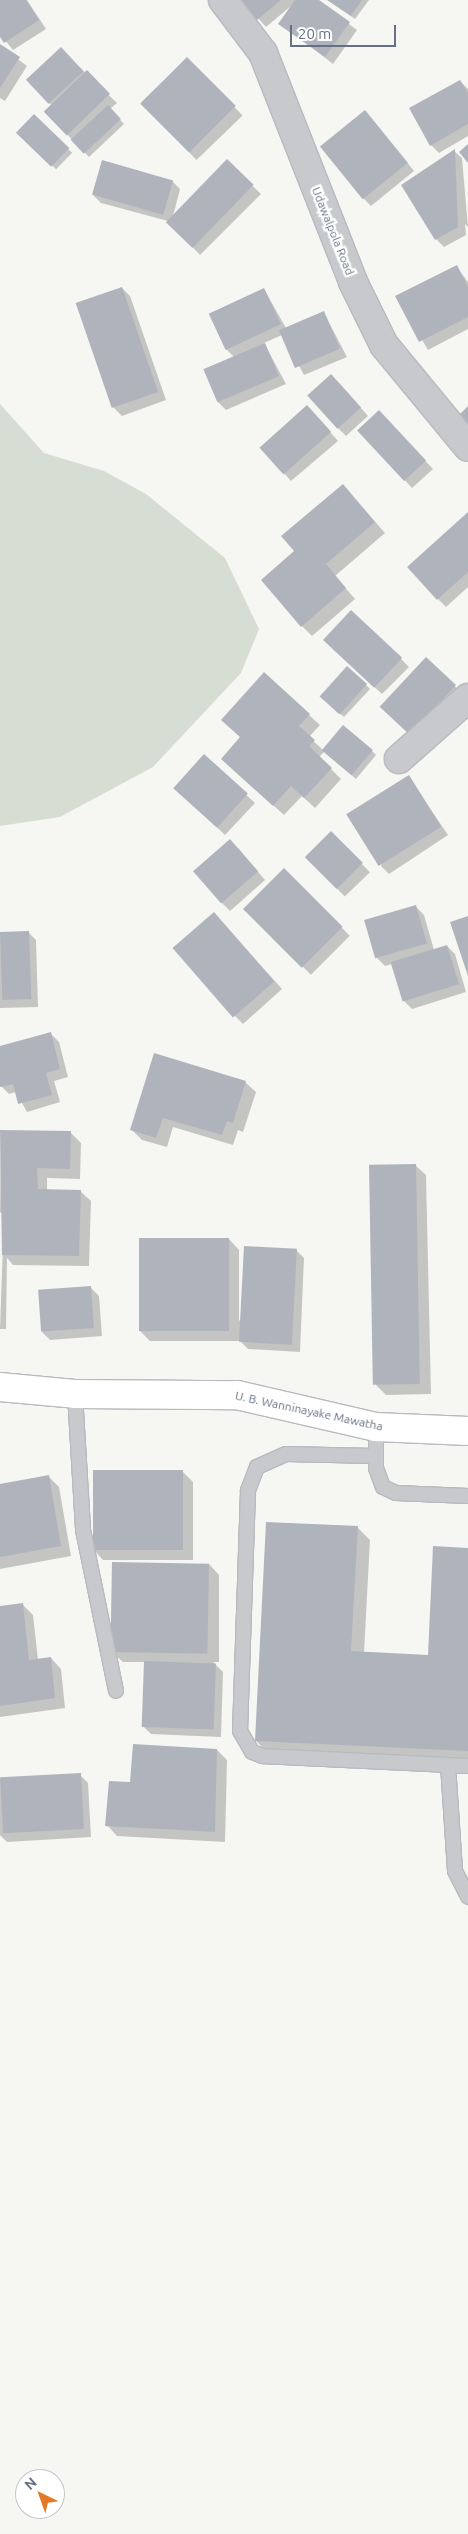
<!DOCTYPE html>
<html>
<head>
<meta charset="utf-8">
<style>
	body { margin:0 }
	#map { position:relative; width:468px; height:2534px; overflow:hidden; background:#f6f7f3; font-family:Ubuntu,sans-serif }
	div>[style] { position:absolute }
	.green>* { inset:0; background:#d6ded4 }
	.shadow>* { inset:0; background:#0003; transform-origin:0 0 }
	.building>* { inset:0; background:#afb4bc; transform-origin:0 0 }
	.roads { filter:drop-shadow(1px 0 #b7babf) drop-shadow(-1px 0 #b7babf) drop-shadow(0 1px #b7babf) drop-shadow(0 -1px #b7babf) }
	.lane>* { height:14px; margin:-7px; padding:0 7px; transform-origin:7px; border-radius:7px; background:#c7c9cd }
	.street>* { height:28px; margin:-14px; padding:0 14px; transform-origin:14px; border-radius:14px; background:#c7c9cd }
	.primary>* { height:28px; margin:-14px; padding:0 14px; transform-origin:14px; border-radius:14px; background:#fff }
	span { translate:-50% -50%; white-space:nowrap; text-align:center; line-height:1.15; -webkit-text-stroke:5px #fff; paint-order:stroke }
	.street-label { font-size:12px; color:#667185 }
	.north { position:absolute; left:15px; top:2469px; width:50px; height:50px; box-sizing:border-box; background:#fff; border:1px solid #c2c6ce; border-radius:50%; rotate:318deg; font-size:14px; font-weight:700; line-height:20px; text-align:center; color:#667185 }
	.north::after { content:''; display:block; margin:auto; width:18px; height:22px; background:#e47927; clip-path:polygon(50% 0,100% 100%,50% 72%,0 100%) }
	.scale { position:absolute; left:290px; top:25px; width:106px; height:22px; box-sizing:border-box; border:2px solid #667185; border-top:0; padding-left:6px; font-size:15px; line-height:18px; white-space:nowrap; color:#667185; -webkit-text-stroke:4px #fff; paint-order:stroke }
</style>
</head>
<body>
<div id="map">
	<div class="green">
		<i style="clip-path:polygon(0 404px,44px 453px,104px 471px,146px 494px,225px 558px,259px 629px,241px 673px,153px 767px,60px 817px,0 826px)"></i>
	</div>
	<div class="shadow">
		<i style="clip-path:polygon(27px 0,46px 29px,13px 50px,0 34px,0 1px)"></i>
		<i style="clip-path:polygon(242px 0,317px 0,357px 30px,333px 64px,280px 23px,291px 6px,266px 27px)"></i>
		<i style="clip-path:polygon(328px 0,369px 0,355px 19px)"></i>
		<i style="clip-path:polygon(0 46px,27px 66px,5px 101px,0 98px)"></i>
		<i style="clip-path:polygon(69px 57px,117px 103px,110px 109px,124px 124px,89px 157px,44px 111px,51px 105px,27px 79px)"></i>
		<i style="left:187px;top:58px;width:80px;height:64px;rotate:46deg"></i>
		<i style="clip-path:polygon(460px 81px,468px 89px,468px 136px,439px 153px,431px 145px)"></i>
		<i style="clip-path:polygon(365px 111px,414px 171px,371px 206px,363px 198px)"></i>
		<i style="left:34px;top:116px;width:53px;height:23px;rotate:44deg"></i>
		<i style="clip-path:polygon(454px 151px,462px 158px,468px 227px,465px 224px,466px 235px,444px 247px,436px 239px)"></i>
		<i style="clip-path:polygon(227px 161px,261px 194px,200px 255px,168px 221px,101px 203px,93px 195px,172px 181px,180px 189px,173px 216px)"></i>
		<i style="clip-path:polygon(456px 266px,468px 282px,468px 329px,428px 350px,397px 297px)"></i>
		<i style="clip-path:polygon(122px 288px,130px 296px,166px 400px,122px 416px,114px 408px)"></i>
		<i style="clip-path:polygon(264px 289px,286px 328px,324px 313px,347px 357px,304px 375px,282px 335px,264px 343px,286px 384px,226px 410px,218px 402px,234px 357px,226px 349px)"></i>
		<i style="clip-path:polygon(339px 383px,368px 416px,346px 436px,338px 428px)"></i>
		<i style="clip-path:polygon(315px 415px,338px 441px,291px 481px,284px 473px)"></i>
		<i style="clip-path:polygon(387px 420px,433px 469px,412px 488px,359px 431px)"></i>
		<i style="clip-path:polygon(343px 485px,385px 533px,335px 576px,355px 599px,312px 636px,302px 626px,295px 551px)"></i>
		<i style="clip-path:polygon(468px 513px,468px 587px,446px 607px,438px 599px)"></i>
		<i style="clip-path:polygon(332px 648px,401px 659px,409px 667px,382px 694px)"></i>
		<i style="clip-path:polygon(426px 659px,463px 694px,418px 742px)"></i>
		<i style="clip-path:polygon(264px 674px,320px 725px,309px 737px,323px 750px,372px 751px,376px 755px,356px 779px,324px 752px,319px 757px,341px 779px,315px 808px,302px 796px,284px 815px,233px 769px)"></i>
		<i style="clip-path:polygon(366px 685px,370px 689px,344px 717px,325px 700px)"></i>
		<i style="clip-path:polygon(204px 756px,255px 803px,225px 835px,183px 795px)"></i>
		<i style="clip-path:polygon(408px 776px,448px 835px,389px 874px,381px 866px)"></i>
		<i style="left:331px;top:832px;width:56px;height:35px;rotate:46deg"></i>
		<i style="clip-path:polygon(238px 848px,265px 880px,230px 911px,222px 903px)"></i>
		<i style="left:284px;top:870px;width:93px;height:55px;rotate:45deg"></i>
		<i style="clip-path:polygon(416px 907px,424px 915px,434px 950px,447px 946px,455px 954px,466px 992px,412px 1009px,404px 1001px,392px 964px,385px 966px,377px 958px)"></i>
		<i style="clip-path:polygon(222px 922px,282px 989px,243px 1024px,235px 1016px)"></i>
		<i style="clip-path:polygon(28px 932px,36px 940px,38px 1007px,0 1008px,0 933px)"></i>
		<i style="clip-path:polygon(51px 1034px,59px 1042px,68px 1077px,54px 1081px,60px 1102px,27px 1112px,16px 1092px,9px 1094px,1px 1086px,0 1047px)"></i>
		<i style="clip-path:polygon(245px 1082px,256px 1092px,243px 1132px,238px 1130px,233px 1145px,173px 1127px,167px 1147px,142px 1140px,132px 1130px)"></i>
		<i style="clip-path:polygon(1px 1131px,71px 1133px,81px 1143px,80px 1179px,47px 1178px,47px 1190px,80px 1191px,91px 1201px,89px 1266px,13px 1265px,7px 1258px,6px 1329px,0 1329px,4px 1216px,0 1212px)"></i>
		<i style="clip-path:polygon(415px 1165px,426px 1175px,431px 1394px,386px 1395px,376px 1385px)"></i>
		<i style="clip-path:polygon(229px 1239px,239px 1250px,239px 1321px,296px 1250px,304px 1258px,300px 1352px,248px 1349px,240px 1341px,150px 1341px,140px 1331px)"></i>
		<i style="clip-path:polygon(91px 1288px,99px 1296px,102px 1336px,50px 1340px,42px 1332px)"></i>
		<i style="clip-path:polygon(183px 1472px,193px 1482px,193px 1560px,103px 1560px,93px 1549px)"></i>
		<i style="clip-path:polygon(48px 1476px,59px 1487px,71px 1556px,0 1569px,0 1485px)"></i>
		<i style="clip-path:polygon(357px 1527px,370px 1540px,364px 1653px,429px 1656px,468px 1549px,468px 1763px,269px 1754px,256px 1741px)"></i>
		<i style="clip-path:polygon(209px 1564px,219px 1575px,219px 1662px,213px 1662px,223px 1672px,221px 1737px,151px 1734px,143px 1726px,145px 1662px,123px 1662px,112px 1652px)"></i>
		<i style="clip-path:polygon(23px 1605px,33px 1615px,38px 1660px,51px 1658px,61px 1669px,65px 1708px,0 1717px,0 1607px)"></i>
		<i style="clip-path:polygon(217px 1750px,227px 1760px,225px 1842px,117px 1836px,107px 1825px,131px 1783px)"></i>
		<i style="clip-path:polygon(80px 1775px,88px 1783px,91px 1837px,7px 1842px,0 1835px,0 1779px)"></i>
	</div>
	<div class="building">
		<i style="clip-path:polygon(0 0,26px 0,39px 20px,4px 43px,0 37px)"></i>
		<i style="clip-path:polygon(240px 0,281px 0,257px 20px)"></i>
		<i style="clip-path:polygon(295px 0,319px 0,350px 22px,325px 57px,278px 24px)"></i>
		<i style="clip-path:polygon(327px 0,362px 0,351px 16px)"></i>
		<i style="clip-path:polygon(0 44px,20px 57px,0 88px)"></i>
		<i style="left:61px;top:47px;width:33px;height:48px;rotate:47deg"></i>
		<i style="left:187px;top:57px;width:69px;height:66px;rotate:45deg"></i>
		<i style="left:87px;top:70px;width:33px;height:60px;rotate:46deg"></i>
		<i style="clip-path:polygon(460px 80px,468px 93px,468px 124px,430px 146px,409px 108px)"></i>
		<i style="left:108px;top:105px;width:19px;height:51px;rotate:47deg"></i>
		<i style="left:365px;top:110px;width:68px;height:58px;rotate:51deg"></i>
		<i style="left:34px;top:114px;width:49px;height:26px;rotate:44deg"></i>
		<i style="clip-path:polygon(468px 144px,468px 163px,459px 152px)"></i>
		<i style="clip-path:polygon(455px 149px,458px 227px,435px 240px,401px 185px)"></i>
		<i style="left:227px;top:159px;width:37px;height:88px;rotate:44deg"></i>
		<i style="left:102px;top:160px;width:74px;height:36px;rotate:16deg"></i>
		<i style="clip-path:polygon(457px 265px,468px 287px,468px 317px,419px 342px,395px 296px)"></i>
		<i style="left:122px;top:287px;width:111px;height:49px;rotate:71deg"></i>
		<i style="left:264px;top:288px;width:40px;height:61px;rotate:65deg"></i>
		<i style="left:324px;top:311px;width:41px;height:49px;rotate:67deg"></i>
		<i style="left:265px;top:343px;width:36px;height:67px;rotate:67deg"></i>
		<i style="left:331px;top:374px;width:45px;height:32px;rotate:48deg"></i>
		<i style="left:307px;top:405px;width:36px;height:64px;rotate:48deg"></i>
		<i style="clip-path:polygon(468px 406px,468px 442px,450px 424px)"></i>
		<i style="left:379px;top:410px;width:69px;height:30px;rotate:47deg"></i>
		<i style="clip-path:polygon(343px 484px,375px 522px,326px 564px,346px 588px,301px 627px,261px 580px,294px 551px,281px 536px)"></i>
		<i style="clip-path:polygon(468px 512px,468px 572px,437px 600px,407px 567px)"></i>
		<i style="left:351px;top:610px;width:70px;height:41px;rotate:43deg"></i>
		<i style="left:426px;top:657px;width:41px;height:68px;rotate:43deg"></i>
		<i style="left:347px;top:666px;width:27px;height:41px;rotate:42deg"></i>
		<i style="clip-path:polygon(264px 672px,310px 714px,299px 726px,315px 740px,309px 746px,332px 768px,304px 798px,291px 786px,273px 806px,221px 759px,240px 737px,221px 720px)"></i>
		<i style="left:343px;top:725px;width:39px;height:33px;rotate:40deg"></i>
		<i style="left:204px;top:754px;width:59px;height:46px;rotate:42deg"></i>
		<i style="left:409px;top:775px;width:61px;height:74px;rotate:58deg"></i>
		<i style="left:331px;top:831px;width:45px;height:37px;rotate:45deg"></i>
		<i style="left:230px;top:839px;width:43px;height:49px;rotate:49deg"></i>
		<i style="left:284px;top:868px;width:83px;height:58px;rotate:45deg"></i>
		<i style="left:416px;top:905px;width:40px;height:54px;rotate:74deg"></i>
		<i style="left:214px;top:912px;width:92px;height:55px;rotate:49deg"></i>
		<i style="clip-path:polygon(468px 916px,468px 976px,450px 922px)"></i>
		<i style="left:29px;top:931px;width:68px;height:29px;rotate:88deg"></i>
		<i style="left:447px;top:945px;width:41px;height:59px;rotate:73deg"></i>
		<i style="clip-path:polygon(51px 1032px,60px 1069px,46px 1073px,52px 1095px,18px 1104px,13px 1084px,0 1087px,0 1046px)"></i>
		<i style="clip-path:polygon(154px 1053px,246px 1081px,233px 1123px,227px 1121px,222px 1135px,163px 1118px,156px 1138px,130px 1130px)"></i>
		<i style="clip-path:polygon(0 1130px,71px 1131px,70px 1169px,37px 1168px,38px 1189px,81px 1190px,79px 1256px,2px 1255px)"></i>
		<i style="left:416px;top:1164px;width:220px;height:47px;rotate:89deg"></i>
		<i style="left:139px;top:1238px;width:90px;height:93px"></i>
		<i style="left:244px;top:1246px;width:53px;height:96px;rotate:3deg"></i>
		<i style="left:91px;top:1286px;width:42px;height:53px;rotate:86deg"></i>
		<i style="left:93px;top:1470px;width:90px;height:80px"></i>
		<i style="clip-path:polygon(49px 1475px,61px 1546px,0 1557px,0 1484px)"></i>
		<i style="clip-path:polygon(266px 1522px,358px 1526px,351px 1651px,428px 1655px,433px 1546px,468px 1548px,468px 1751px,255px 1741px)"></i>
		<i style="left:112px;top:1562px;width:97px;height:90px;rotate:1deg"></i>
		<i style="clip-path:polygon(23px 1603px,29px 1660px,51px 1657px,55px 1698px,0 1706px,0 1606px)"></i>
		<i style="left:144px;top:1661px;width:72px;height:66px;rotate:2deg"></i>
		<i style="clip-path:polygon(133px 1744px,217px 1749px,215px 1832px,105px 1826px,109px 1781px,130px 1782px)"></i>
		<i style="left:81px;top:1773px;width:56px;height:81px;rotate:87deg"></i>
	</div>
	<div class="roads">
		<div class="lane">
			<i style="left:75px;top:1394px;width:136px;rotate:86.6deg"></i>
			<i style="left:83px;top:1530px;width:164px;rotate:78.4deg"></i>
			<i style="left:376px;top:1427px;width:41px;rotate:90deg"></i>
			<i style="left:376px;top:1468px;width:20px;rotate:70deg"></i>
			<i style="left:383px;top:1487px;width:14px;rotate:25deg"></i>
			<i style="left:396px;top:1493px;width:72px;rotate:2.4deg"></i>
			<i style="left:375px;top:1456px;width:89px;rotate:-178.7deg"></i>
			<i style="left:286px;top:1454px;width:32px;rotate:156deg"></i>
			<i style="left:257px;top:1467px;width:26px;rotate:111deg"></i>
			<i style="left:248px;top:1491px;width:240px;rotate:91.9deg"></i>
			<i style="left:240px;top:1731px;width:24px;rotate:60deg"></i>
			<i style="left:252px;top:1752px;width:12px;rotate:20deg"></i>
			<i style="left:263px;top:1756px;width:205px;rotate:2.8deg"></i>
			<i style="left:448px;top:1765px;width:106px;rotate:86.2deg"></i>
			<i style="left:455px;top:1871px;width:29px;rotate:63deg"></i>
		</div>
		<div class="street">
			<i style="left:223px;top:0;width:66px;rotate:53deg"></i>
			<i style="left:263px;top:53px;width:246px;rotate:68.5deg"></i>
			<i style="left:353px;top:282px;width:70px;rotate:63.8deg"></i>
			<i style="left:384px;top:345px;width:132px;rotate:50.5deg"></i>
			<i style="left:399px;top:759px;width:92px;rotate:-41.5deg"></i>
		</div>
		<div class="primary">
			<i style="left:0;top:1387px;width:75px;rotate:5.3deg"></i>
			<i style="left:75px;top:1394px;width:162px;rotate:0.4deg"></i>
			<i style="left:237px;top:1395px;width:143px;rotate:13deg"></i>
			<i style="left:376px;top:1427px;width:92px;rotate:2.5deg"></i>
		</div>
	</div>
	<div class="street-label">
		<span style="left:333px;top:231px;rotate:68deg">Udawalpola Road</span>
		<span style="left:309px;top:1411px;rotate:12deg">U. B. Wanninayake Mawatha</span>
	</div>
	<div class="north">N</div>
	<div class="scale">20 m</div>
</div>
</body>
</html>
